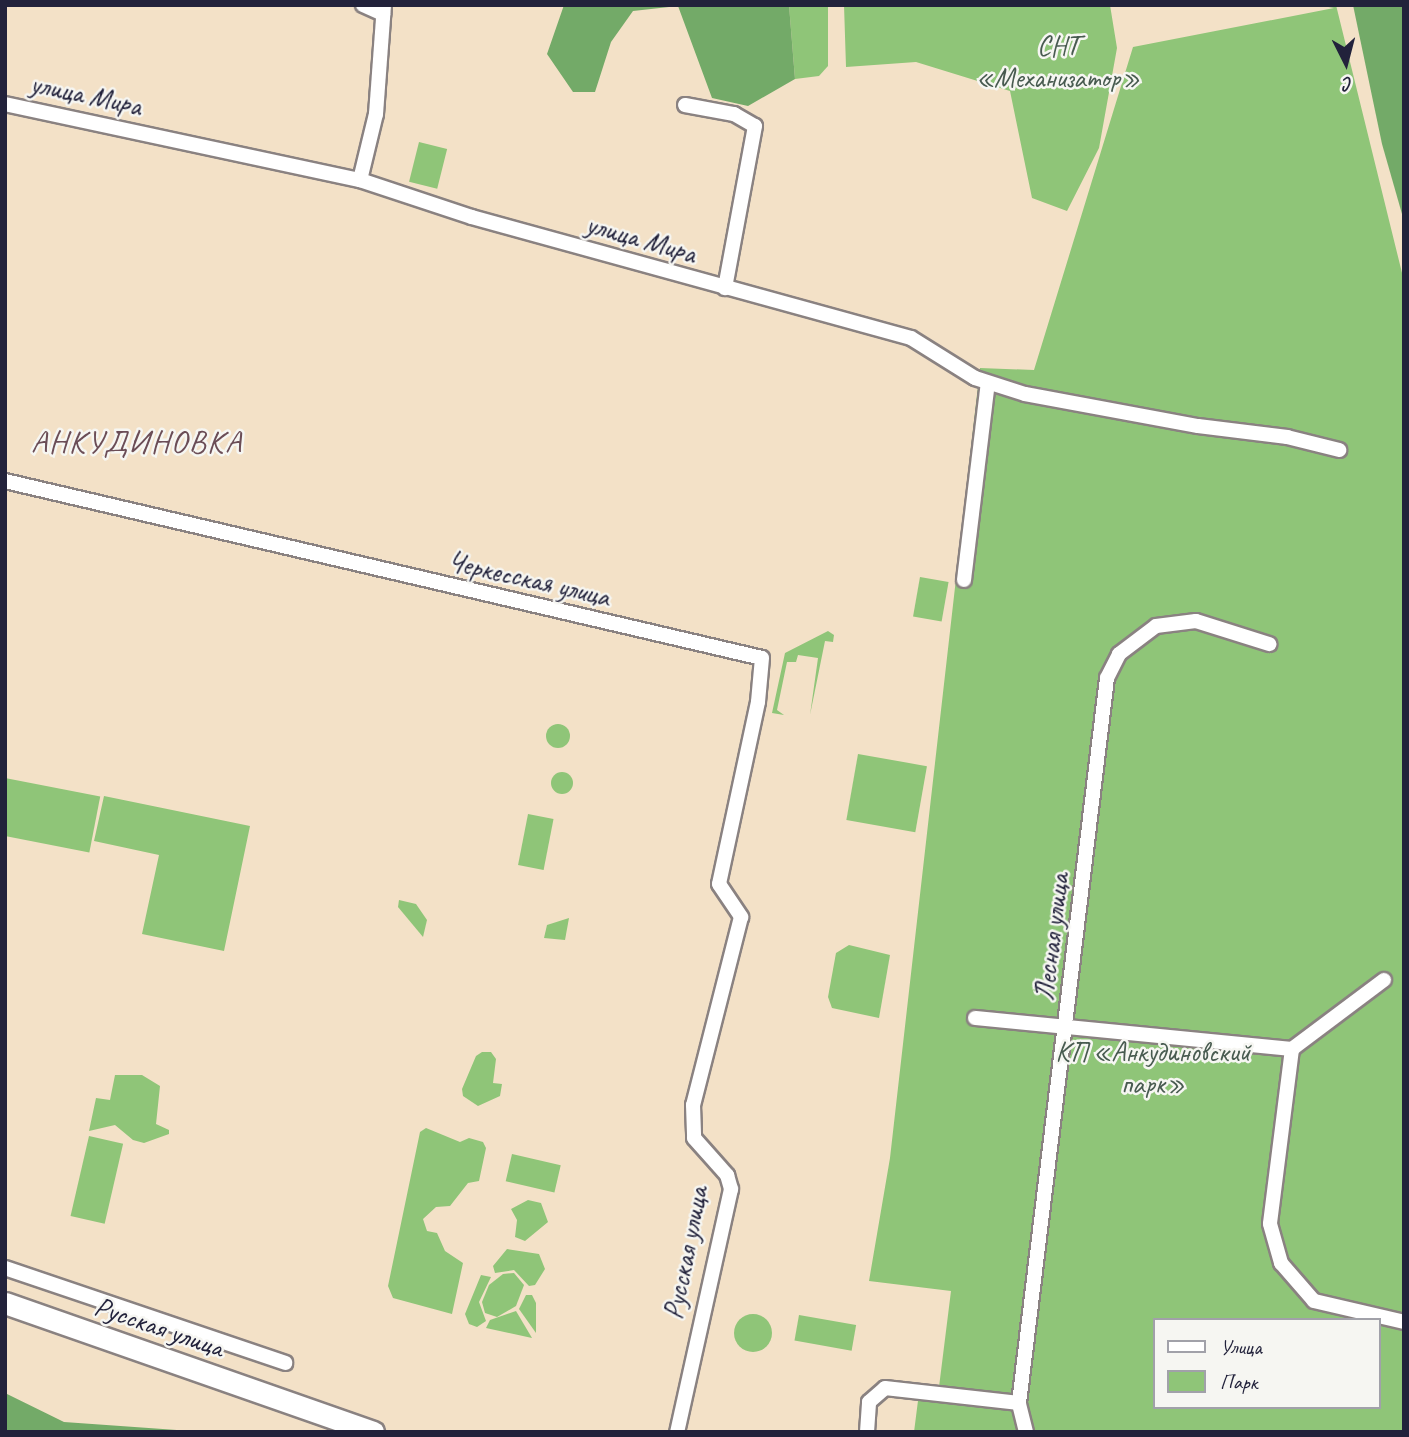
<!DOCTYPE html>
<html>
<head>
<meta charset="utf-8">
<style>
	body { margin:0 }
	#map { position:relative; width:1409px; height:1437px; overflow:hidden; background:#f3e1c7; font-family:Caveat,sans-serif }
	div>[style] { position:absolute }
	.green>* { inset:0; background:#8fc578; transform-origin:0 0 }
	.round { border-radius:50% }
	.forest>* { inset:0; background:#73aa68 }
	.roads { filter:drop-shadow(2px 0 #8a8281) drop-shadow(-2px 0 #8a8281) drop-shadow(0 2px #8a8281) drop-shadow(0 -2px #8a8281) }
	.street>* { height:14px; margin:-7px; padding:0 7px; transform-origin:7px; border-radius:7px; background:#fff }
	.secondary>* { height:21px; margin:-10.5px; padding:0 10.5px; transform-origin:10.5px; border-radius:10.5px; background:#fff }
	span { translate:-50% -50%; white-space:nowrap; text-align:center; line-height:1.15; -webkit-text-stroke:5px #f6f6f2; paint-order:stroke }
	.park-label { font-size:28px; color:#485b50 }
	.street-label { font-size:28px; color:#22223b }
	.quarter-label { font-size:32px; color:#6b4d56; letter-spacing:2px }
	.frame { position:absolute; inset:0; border:7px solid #22223b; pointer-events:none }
	.legend { position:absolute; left:1153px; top:1318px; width:228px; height:91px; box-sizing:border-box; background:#f6f6f2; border:2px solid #a1a1a9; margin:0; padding:9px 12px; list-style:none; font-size:21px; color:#22223b }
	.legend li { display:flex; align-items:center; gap:14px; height:35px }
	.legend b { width:35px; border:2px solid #a1a1a9 }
	.north { position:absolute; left:1311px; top:28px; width:70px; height:70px; -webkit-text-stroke:5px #f6f6f2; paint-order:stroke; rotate:174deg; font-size:19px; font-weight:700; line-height:28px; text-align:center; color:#22223b }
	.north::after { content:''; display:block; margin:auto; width:24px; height:32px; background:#22223b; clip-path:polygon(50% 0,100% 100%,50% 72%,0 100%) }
</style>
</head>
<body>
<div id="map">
	<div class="green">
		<i style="clip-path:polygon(789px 5px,828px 5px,828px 66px,819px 76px,795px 79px)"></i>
		<i style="clip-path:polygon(844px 5px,1110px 5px,1117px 48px,1099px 148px,1067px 211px,1032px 198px,1010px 91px,916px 62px,846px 67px)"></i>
		<i style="clip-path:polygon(evenodd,1317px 5px,1336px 5px,1404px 281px,1404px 1432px,914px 1432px,920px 1385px,939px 1387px,951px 1291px,869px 1281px,890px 1158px,980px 368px,1034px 370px,1133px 47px,1334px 8px,1317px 5px,1155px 1320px,1379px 1320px,1379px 1407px,1155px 1407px,1155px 1320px)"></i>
		<i style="left:419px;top:142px;width:29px;height:41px;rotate:14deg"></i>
		<i style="left:920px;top:577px;width:29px;height:40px;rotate:10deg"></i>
		<i style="clip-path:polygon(828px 631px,834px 635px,833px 642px,825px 641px,810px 715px,818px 658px,798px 655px,796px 662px,787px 662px,777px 710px,784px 715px,772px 713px,785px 653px)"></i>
		<i class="round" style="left:546px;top:724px;width:24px;height:24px"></i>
		<i style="left:858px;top:754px;width:70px;height:67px;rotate:10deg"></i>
		<i class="round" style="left:551px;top:772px;width:22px;height:22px"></i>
		<i style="left:5px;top:778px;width:97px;height:57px;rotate:11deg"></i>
		<i style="clip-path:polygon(104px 796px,250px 826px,224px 951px,142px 934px,159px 855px,94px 841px)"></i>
		<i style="left:528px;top:814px;width:26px;height:52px;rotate:11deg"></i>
		<i style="clip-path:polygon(399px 900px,416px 904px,427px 920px,423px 937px,398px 907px)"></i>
		<i style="clip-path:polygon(569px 918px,565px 940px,544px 938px,547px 925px)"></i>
		<i style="clip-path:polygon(849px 945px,890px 955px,879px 1018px,832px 1008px,828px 997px,836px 953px)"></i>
		<i style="clip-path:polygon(482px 1052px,491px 1052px,496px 1059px,493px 1083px,502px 1084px,500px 1096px,478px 1106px,463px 1096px,462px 1089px,476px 1056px)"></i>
		<i style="clip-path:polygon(115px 1075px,142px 1075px,160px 1086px,156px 1124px,169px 1130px,169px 1134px,144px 1143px,133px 1140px,115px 1125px,89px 1131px,96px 1098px,110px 1100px)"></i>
		<i style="clip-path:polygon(426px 1128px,460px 1142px,469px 1138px,483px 1142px,486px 1148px,479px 1181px,468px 1183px,450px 1206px,436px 1207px,423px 1219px,427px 1231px,437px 1233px,445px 1251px,463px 1263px,452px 1314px,393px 1298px,388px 1286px,420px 1132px)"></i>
		<i style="left:89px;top:1136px;width:35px;height:82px;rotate:13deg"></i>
		<i style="left:512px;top:1154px;width:50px;height:28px;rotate:13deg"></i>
		<i style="clip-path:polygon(528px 1200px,541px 1203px,548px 1222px,525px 1241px,515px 1237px,517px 1220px,511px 1209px)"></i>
		<i style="clip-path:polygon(507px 1249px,539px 1254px,545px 1269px,535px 1285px,529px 1286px,514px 1270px,495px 1273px,493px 1266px)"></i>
		<i style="clip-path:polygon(514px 1273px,524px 1285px,516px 1306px,497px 1317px,485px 1313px,482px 1302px,489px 1285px,503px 1274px)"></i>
		<i style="clip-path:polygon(481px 1275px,491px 1277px,479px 1302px,486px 1321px,477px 1327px,469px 1324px,465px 1314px)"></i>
		<i style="clip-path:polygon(526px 1295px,532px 1295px,536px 1303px,536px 1333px,519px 1309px)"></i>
		<i style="clip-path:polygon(516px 1311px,532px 1338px,486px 1328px,490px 1320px)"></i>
		<i class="round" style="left:734px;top:1314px;width:38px;height:38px"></i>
		<i style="left:799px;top:1315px;width:58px;height:26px;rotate:10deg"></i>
	</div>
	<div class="forest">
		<i style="clip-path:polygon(564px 5px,789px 5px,795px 79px,748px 106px,712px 98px,678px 6px,633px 11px,611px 42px,595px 92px,573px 92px,547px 54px)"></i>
		<i style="clip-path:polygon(1353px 5px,1404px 5px,1404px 221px,1382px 144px)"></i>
		<i style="clip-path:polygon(5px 1393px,64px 1422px,205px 1432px,5px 1432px)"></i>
	</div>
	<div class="roads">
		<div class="street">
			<i style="left:363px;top:5px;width:22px;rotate:24deg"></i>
			<i style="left:5px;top:104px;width:363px;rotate:12.1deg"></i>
			<i style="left:360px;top:180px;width:118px;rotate:18.3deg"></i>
			<i style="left:472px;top:217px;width:455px;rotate:15.4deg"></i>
			<i style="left:911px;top:338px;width:75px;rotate:32deg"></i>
			<i style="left:975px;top:378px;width:52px;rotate:17.7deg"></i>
			<i style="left:1025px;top:394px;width:176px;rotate:10.5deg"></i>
			<i style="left:1198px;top:426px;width:90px;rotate:7deg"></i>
			<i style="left:1287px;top:437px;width:54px;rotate:14deg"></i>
			<i style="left:685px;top:105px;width:50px;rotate:10.4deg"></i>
			<i style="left:734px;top:114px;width:24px;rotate:30deg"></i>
			<i style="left:755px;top:126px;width:165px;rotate:100.5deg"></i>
			<i style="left:360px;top:180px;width:68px;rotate:-76.4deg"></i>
			<i style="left:376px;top:114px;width:109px;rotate:-85.8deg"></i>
			<i style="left:5px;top:481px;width:777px;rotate:13.16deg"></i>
			<i style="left:762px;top:658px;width:44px;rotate:95.2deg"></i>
			<i style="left:758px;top:702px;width:186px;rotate:102.1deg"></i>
			<i style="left:719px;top:884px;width:40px;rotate:56deg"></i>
			<i style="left:741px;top:917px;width:194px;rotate:104.3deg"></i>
			<i style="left:693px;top:1105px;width:33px;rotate:88deg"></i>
			<i style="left:694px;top:1138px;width:50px;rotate:48.3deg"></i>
			<i style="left:727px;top:1175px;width:15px;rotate:74deg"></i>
			<i style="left:731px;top:1189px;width:249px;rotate:102.5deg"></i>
			<i style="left:964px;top:580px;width:198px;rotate:-83.1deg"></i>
			<i style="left:975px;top:1018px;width:319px;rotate:5.6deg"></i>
			<i style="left:1292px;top:1049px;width:115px;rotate:-36.9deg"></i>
			<i style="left:1292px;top:1049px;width:176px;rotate:97.2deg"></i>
			<i style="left:1270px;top:1224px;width:41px;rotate:74.2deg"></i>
			<i style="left:1281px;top:1263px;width:50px;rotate:49deg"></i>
			<i style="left:1314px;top:1301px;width:92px;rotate:13.1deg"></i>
			<i style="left:5px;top:1268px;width:296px;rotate:18.7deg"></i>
			<i style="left:867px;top:1432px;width:30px;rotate:-86deg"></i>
			<i style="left:869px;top:1402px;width:21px;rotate:-41deg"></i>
			<i style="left:885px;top:1388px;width:135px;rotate:6.4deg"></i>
			<i style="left:1026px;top:1432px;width:30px;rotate:-104deg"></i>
			<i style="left:1019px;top:1403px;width:730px;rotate:-83.08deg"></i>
			<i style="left:1107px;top:678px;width:27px;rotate:-63deg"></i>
			<i style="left:1119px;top:654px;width:46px;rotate:-37.1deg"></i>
			<i style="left:1156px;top:626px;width:40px;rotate:-7.1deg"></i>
			<i style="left:1196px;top:621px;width:77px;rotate:17.5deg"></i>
		</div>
		<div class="secondary">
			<i style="left:5px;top:1303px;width:390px;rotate:19.3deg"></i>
		</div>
	</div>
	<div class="park-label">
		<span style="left:1058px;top:62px">СНТ<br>«Механизатор»</span>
		<span style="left:1153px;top:1068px">КП «Анкудиновский<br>парк»</span>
	</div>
	<div class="street-label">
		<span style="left:86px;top:95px;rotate:12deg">улица Мира</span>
		<span style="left:641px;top:239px;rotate:16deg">улица Мира</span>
		<span style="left:529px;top:579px;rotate:13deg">Черкесская улица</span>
		<span style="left:1052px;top:937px;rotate:-83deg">Лесная улица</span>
		<span style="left:686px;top:1253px;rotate:-79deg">Русская улица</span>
		<span style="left:159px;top:1327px;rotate:19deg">Русская улица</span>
	</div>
	<div class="quarter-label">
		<span style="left:137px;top:442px">АНКУДИНОВКА</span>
	</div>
	<div class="frame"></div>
	<ul class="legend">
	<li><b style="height:9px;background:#fff"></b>Улица</li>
	<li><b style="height:19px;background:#8fc578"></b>Парк</li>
	</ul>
	<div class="north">С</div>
</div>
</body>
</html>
